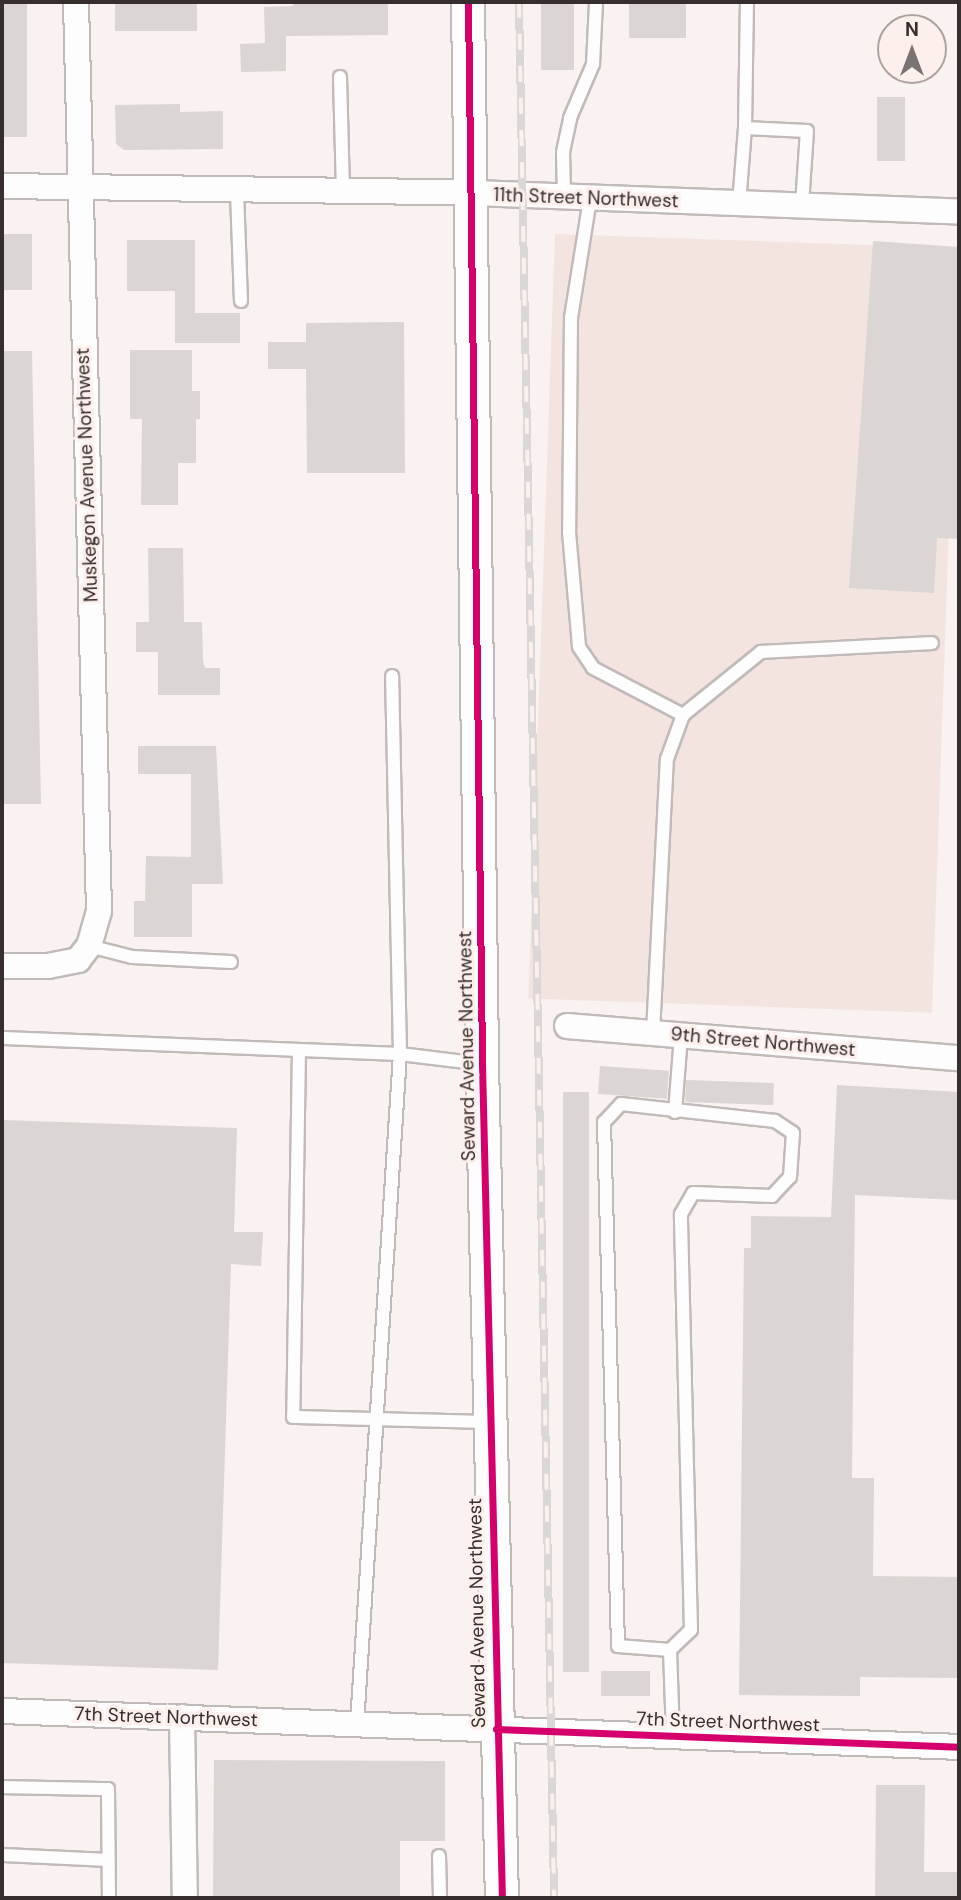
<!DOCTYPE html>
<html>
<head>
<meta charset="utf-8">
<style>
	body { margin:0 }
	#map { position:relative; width:961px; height:1900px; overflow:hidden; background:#f9f2f0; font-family:"DM Sans",sans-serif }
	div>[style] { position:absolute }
	.built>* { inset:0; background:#f4e4df; transform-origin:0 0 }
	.building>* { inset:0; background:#dbd5d3; transform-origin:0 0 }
	.roads { filter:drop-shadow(2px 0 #c0bab8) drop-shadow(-2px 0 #c0bab8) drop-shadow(0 2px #c0bab8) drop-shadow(0 -2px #c0bab8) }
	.service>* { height:12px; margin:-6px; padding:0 6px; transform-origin:6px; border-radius:6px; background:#fefdfd }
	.minor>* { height:24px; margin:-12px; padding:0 12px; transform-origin:12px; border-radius:12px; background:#fefdfd }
	.tertiary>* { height:32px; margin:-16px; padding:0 16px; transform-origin:16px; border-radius:16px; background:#fefdfd }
	.rail>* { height:8px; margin-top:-4px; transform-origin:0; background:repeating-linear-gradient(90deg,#fdefec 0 16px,#dad7d6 0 32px); box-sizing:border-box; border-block:2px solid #dad7d6 }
	.cycleway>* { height:7px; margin:-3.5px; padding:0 3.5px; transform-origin:3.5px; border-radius:3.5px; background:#d6006c }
	span { translate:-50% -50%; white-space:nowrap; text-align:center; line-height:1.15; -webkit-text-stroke:6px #fdefec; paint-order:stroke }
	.street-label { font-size:19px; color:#362f2e }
	.frame { position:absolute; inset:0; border:4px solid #362f2e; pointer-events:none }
	.north { position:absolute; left:877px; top:14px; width:70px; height:70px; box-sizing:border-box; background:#fdefec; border:2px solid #ada2a0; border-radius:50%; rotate:0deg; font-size:19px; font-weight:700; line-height:28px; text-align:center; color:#362f2e }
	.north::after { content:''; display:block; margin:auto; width:24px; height:32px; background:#7a7372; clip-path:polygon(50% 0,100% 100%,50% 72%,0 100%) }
</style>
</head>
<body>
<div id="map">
	<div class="built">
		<i style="left:555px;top:234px;width:404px;height:765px;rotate:2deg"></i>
	</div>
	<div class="building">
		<i style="left:2px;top:2px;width:25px;height:135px"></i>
		<i style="clip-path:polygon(293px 2px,388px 2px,388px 35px,286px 36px,286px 71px,241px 72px,240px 44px,265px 43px,264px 7px,293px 6px)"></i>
		<i style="left:541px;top:2px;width:33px;height:68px"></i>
		<i style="left:629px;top:2px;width:57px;height:36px"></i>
		<i style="left:115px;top:3px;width:82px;height:28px"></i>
		<i style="left:877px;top:97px;width:28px;height:64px"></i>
		<i style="clip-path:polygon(180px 104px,180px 112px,223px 111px,223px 149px,124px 150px,116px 144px,115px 105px)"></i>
		<i style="left:2px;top:234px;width:30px;height:56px"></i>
		<i style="clip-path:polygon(127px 240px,195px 240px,195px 313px,240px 313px,240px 343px,175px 343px,175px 291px,127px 291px)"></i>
		<i style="clip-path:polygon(873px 241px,959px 247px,959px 539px,937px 538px,934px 593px,849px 588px)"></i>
		<i style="clip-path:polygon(404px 322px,405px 473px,307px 473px,306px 369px,268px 369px,268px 342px,306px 342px,306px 323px)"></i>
		<i style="clip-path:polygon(130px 350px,192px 350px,192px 391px,200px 391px,200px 419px,196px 419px,196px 463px,178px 463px,178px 505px,141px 505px,142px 419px,130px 419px)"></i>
		<i style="clip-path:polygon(2px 351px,32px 351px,41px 804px,2px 804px)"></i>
		<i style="clip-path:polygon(148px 548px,183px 548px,184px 622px,202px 622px,203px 661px,205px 668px,220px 668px,220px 695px,158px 695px,158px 652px,136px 652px,136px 622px,149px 622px)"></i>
		<i style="clip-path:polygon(138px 746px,216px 746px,223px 884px,192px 884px,192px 937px,134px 937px,134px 901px,145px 901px,146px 856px,191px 857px,191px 774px,138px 774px)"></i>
		<i style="left:600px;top:1066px;width:69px;height:28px;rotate:4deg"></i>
		<i style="left:686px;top:1080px;width:88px;height:22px;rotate:2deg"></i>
		<i style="clip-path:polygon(837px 1085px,959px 1092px,959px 1200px,855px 1195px,852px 1478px,874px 1478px,873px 1576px,959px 1577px,959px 1678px,860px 1677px,860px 1696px,739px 1695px,744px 1248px,751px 1248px,751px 1216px,831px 1217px)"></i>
		<i style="left:563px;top:1092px;width:26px;height:580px"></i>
		<i style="clip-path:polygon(2px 1120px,237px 1128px,234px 1232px,263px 1232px,261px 1266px,231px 1264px,218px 1670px,2px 1663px)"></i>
		<i style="left:601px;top:1671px;width:49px;height:25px"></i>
		<i style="clip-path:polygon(214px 1760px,445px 1761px,445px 1841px,400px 1841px,400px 1898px,213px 1898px)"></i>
		<i style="clip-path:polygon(876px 1785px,925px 1785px,924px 1872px,959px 1872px,959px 1898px,875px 1898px)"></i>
	</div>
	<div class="roads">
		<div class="service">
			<i style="left:340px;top:77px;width:115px;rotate:88.5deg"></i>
			<i style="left:745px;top:128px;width:126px;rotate:-89.1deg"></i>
			<i style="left:237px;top:192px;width:109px;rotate:87.9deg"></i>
			<i style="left:564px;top:198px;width:46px;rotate:-91.2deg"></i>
			<i style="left:563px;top:152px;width:35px;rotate:-78deg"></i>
			<i style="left:570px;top:118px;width:59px;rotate:-66.9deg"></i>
			<i style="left:593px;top:64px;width:62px;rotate:-87.2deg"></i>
			<i style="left:590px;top:199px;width:120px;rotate:99.1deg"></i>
			<i style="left:571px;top:317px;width:215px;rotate:90.5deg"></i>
			<i style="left:569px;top:532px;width:115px;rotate:85deg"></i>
			<i style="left:579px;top:647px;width:25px;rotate:56deg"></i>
			<i style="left:593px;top:668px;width:102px;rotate:27.6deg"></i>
			<i style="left:739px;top:204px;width:76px;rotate:-85.5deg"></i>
			<i style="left:745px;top:128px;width:62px;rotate:2.8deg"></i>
			<i style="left:807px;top:131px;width:74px;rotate:93.9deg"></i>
			<i style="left:89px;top:946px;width:44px;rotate:14.3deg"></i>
			<i style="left:132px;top:957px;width:99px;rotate:2.9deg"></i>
			<i style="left:653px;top:1033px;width:274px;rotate:-87.1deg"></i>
			<i style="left:667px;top:759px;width:47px;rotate:-70deg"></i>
			<i style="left:683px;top:715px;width:100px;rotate:-38.9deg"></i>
			<i style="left:761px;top:652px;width:171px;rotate:-3deg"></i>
			<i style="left:2px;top:1038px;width:398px;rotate:2.3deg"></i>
			<i style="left:400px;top:1054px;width:378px;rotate:-91.2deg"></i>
			<i style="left:299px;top:1050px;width:367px;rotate:90.9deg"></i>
			<i style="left:293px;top:1417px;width:196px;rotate:1.5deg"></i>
			<i style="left:675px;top:1112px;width:77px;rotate:-85.5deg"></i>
			<i style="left:670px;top:1650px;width:29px;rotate:-44deg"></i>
			<i style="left:691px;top:1630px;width:416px;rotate:-91.4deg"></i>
			<i style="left:681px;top:1214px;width:24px;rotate:-60deg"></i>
			<i style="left:693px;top:1193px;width:79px;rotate:2.2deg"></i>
			<i style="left:772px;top:1196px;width:26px;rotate:-47deg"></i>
			<i style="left:790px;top:1177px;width:44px;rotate:-86.1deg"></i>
			<i style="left:793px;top:1133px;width:22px;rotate:-146deg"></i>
			<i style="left:775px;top:1121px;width:155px;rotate:-173.7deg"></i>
			<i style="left:621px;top:1104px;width:25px;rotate:133deg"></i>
			<i style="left:604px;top:1122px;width:524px;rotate:88.47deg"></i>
			<i style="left:618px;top:1646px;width:52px;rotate:4.4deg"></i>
			<i style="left:670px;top:1650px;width:85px;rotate:88deg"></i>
			<i style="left:357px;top:1724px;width:671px;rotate:-86.33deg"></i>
			<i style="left:400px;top:1054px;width:83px;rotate:7deg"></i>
			<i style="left:2px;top:1787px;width:106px;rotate:1.1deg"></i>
			<i style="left:108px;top:1789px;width:109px;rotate:89.5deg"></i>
			<i style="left:2px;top:1855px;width:106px;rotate:2.7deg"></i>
			<i style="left:439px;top:1856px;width:42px;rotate:88.6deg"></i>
		</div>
		<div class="minor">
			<i style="left:2px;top:186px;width:472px;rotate:0.8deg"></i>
			<i style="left:474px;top:193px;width:485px;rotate:2.2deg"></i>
			<i style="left:2px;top:966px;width:46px"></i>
			<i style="left:48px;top:966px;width:31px;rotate:-11deg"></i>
			<i style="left:78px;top:960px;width:18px;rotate:-52deg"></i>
			<i style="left:89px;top:946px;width:36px;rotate:-74deg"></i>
			<i style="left:99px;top:911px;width:909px;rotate:-91.45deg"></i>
			<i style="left:567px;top:1026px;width:393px;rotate:4.7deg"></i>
			<i style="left:2px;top:1711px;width:958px;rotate:2.15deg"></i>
			<i style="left:182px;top:1717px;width:181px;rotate:89.1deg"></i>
		</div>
		<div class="tertiary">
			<i style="left:468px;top:2px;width:1062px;rotate:89.24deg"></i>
			<i style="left:482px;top:1064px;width:834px;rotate:88.63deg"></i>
		</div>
	</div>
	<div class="rail">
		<i style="left:519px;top:2px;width:1896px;rotate:88.94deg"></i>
	</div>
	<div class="cycleway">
		<i style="left:468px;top:2px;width:1062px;rotate:89.24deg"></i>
		<i style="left:482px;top:1064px;width:834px;rotate:88.63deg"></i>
		<i style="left:496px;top:1729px;width:463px;rotate:2.2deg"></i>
	</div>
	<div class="street-label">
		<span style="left:586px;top:198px;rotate:2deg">11th Street Northwest</span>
		<span style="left:87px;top:475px;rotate:-92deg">Muskegon Avenue Northwest</span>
		<span style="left:763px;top:1042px;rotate:5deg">9th Street Northwest</span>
		<span style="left:467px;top:1046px;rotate:-91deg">Seward Avenue Northwest</span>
		<span style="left:477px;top:1613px;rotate:-91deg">Seward Avenue Northwest</span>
		<span style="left:166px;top:1717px;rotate:2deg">7th Street Northwest</span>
		<span style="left:728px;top:1722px;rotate:2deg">7th Street Northwest</span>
	</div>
	<div class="frame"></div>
	<div class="north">N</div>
</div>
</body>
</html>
